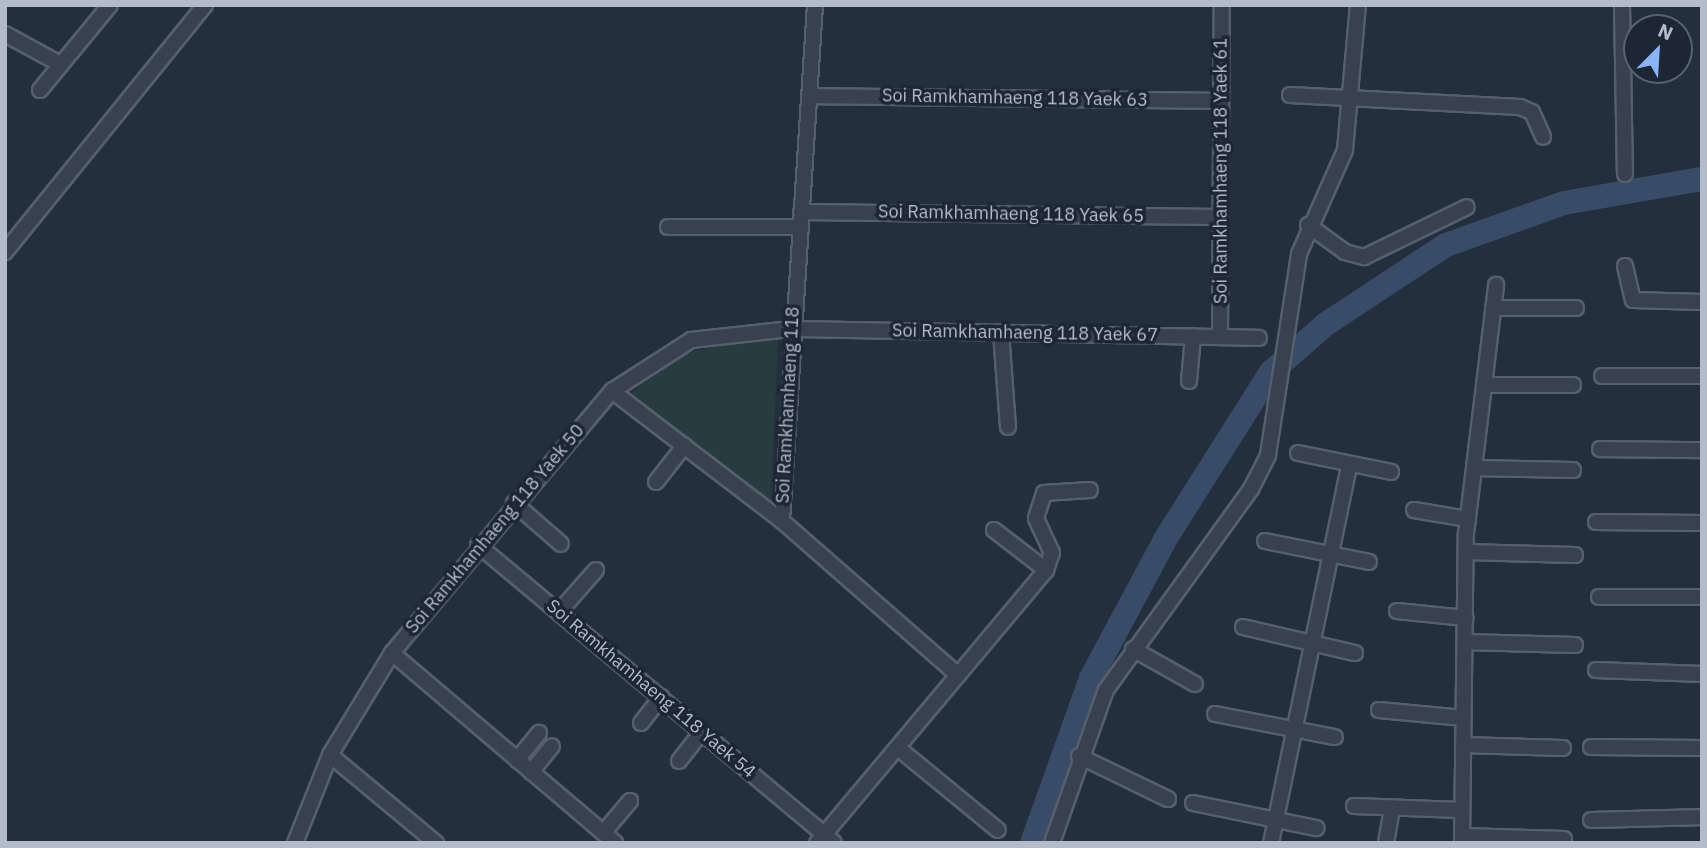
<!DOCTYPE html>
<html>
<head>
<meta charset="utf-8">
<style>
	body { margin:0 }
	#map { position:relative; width:1707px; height:848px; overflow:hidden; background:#242f3e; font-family:"IBM Plex Sans",sans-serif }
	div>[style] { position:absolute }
	.green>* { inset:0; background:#263c3f }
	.river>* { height:24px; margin:-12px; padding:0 12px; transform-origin:12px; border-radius:12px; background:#394c67 }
	.roads { filter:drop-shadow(2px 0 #565f6c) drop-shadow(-2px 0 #565f6c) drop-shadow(0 2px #565f6c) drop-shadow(0 -2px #565f6c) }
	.street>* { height:14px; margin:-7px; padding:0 7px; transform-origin:7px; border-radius:7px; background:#38414e }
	span { translate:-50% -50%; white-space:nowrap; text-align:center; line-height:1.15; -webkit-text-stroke:7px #1d2633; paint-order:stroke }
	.street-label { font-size:18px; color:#b4bcc9 }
	.frame { position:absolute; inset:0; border:7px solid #b4bcc9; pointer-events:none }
	.north { position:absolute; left:1623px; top:14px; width:70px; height:70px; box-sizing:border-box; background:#1d2633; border:2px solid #59626f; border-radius:50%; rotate:24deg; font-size:19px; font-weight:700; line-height:28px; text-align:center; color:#b4bcc9 }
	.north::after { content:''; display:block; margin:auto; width:24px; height:32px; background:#8ab4f8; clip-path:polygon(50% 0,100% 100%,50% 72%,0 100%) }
</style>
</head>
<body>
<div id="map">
	<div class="green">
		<i style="clip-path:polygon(753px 337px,778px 339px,771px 505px,628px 396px,679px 355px)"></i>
	</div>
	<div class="river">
		<i style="left:1032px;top:843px;width:175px;rotate:-70.3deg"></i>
		<i style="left:1091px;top:678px;width:159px;rotate:-61.8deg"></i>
		<i style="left:1166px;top:538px;width:196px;rotate:-57.7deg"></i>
		<i style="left:1271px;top:372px;width:73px;rotate:-41.1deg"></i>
		<i style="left:1326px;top:324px;width:144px;rotate:-33.4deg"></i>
		<i style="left:1446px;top:245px;width:125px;rotate:-19.6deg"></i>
		<i style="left:1564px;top:203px;width:140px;rotate:-9.9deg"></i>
	</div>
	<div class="roads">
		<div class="street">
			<i style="left:815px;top:5px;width:517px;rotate:93.66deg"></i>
			<i style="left:782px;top:521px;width:234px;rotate:41.2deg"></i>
			<i style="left:958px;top:675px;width:219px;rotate:130deg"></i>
			<i style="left:1622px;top:5px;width:169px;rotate:89deg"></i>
			<i style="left:5px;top:34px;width:63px;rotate:28.6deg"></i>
			<i style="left:40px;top:90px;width:110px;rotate:-50.5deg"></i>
			<i style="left:1290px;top:95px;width:230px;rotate:3deg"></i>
			<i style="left:1520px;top:107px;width:13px;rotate:23deg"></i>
			<i style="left:1532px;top:112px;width:27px;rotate:66deg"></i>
			<i style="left:809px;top:96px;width:411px;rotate:0.7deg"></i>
			<i style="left:801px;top:212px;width:419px;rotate:0.7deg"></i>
			<i style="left:1308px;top:225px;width:46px;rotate:36.1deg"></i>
			<i style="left:1345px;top:252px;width:20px;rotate:15deg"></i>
			<i style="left:1364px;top:257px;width:114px;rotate:-25.9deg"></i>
			<i style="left:668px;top:227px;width:132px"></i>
			<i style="left:5px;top:252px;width:318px;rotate:-51deg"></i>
			<i style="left:1625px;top:266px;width:35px;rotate:77deg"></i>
			<i style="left:1633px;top:300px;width:69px;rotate:1.7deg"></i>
			<i style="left:1493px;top:308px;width:83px"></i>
			<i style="left:1001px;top:332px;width:95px;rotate:85.8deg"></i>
			<i style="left:1220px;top:336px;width:331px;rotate:-89.7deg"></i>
			<i style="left:1602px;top:376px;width:100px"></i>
			<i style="left:1189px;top:381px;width:45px;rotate:-84.9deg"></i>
			<i style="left:1484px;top:385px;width:89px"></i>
			<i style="left:612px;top:391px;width:214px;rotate:37.4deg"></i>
			<i style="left:1600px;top:449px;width:102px;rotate:0.6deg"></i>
			<i style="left:1298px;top:453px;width:95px;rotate:11.5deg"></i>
			<i style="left:1474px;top:468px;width:99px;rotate:1.2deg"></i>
			<i style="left:656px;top:482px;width:46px;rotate:-52.1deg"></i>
			<i style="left:514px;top:503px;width:62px;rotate:41.1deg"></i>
			<i style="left:1414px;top:510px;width:55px;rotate:9.5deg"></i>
			<i style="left:1596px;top:522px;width:106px;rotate:0.5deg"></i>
			<i style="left:994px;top:530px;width:66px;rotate:37.6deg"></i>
			<i style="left:1265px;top:541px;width:106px;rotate:11.4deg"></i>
			<i style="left:478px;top:545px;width:464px;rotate:39.9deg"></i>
			<i style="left:1466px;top:552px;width:109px;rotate:1.6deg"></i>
			<i style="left:1599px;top:597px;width:103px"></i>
			<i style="left:1397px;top:611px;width:69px;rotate:5.8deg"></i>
			<i style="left:559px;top:612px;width:56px;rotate:-48.6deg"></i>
			<i style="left:1243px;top:627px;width:115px;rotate:13.1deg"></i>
			<i style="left:1466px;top:642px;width:109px;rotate:1.6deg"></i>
			<i style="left:1133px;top:649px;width:71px;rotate:29.4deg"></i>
			<i style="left:392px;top:653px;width:293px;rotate:40.4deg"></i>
			<i style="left:1596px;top:670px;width:106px;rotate:2.2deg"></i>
			<i style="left:958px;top:675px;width:137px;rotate:-50deg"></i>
			<i style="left:1046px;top:570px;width:18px;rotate:-71deg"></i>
			<i style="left:1052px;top:553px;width:38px;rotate:-115deg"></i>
			<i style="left:1036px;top:518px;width:26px;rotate:-72deg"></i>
			<i style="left:1044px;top:493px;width:46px;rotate:-3.7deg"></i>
			<i style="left:1379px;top:710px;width:85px;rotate:5.4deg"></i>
			<i style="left:1215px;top:714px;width:122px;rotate:10.9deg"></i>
			<i style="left:641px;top:723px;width:33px;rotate:-52deg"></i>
			<i style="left:1463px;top:745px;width:100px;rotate:1.7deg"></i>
			<i style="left:1591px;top:747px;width:111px;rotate:0.5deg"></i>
			<i style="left:898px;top:748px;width:129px;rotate:39.4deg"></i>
			<i style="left:330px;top:755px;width:138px;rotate:39.7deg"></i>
			<i style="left:1079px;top:756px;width:99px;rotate:25.8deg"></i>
			<i style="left:517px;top:760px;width:35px;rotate:-51deg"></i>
			<i style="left:679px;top:761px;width:37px;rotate:-52deg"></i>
			<i style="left:531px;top:772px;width:33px;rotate:-51deg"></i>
			<i style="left:1193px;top:803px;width:126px;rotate:11.5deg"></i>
			<i style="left:1354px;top:806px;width:106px;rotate:2.2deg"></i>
			<i style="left:1591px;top:820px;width:111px;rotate:-1.5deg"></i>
			<i style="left:603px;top:833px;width:42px;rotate:-49.8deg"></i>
			<i style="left:1462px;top:836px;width:102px;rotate:1.7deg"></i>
			<i style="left:295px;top:843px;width:95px;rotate:-68.3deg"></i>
			<i style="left:330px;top:755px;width:119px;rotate:-58.7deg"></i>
			<i style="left:392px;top:653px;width:342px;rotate:-50deg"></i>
			<i style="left:612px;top:391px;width:94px;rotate:-32.8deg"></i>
			<i style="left:691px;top:340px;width:101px;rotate:-6.3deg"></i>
			<i style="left:791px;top:329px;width:468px;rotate:1.1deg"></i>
			<i style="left:1052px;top:843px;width:162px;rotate:-70.6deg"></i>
			<i style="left:1106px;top:690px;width:248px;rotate:-54.2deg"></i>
			<i style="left:1251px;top:489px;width:38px;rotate:-63deg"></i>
			<i style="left:1268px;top:455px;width:203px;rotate:-81.2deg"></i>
			<i style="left:1299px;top:254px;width:114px;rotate:-66.1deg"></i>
			<i style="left:1345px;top:150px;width:146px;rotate:-84.9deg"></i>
			<i style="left:1271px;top:843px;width:386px;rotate:-78.3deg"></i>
			<i style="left:1386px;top:843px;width:36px;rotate:-80deg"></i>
			<i style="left:1462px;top:843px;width:309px;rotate:-89.3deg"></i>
			<i style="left:1466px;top:534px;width:251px;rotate:-83.1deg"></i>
		</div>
	</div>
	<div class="street-label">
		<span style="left:1015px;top:98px;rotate:1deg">Soi Ramkhamhaeng 118 Yaek 63</span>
		<span style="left:1221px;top:171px;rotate:-90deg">Soi Ramkhamhaeng 118 Yaek 61</span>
		<span style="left:1011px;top:214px;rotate:1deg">Soi Ramkhamhaeng 118 Yaek 65</span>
		<span style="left:1025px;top:333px;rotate:1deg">Soi Ramkhamhaeng 118 Yaek 67</span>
		<span style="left:788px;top:405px;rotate:-87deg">Soi Ramkhamhaeng 118</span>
		<span style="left:495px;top:529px;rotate:-50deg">Soi Ramkhamhaeng 118 Yaek 50</span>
		<span style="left:651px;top:689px;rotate:40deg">Soi Ramkhamhaeng 118 Yaek 54</span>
	</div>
	<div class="frame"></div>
	<div class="north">N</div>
</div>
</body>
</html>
